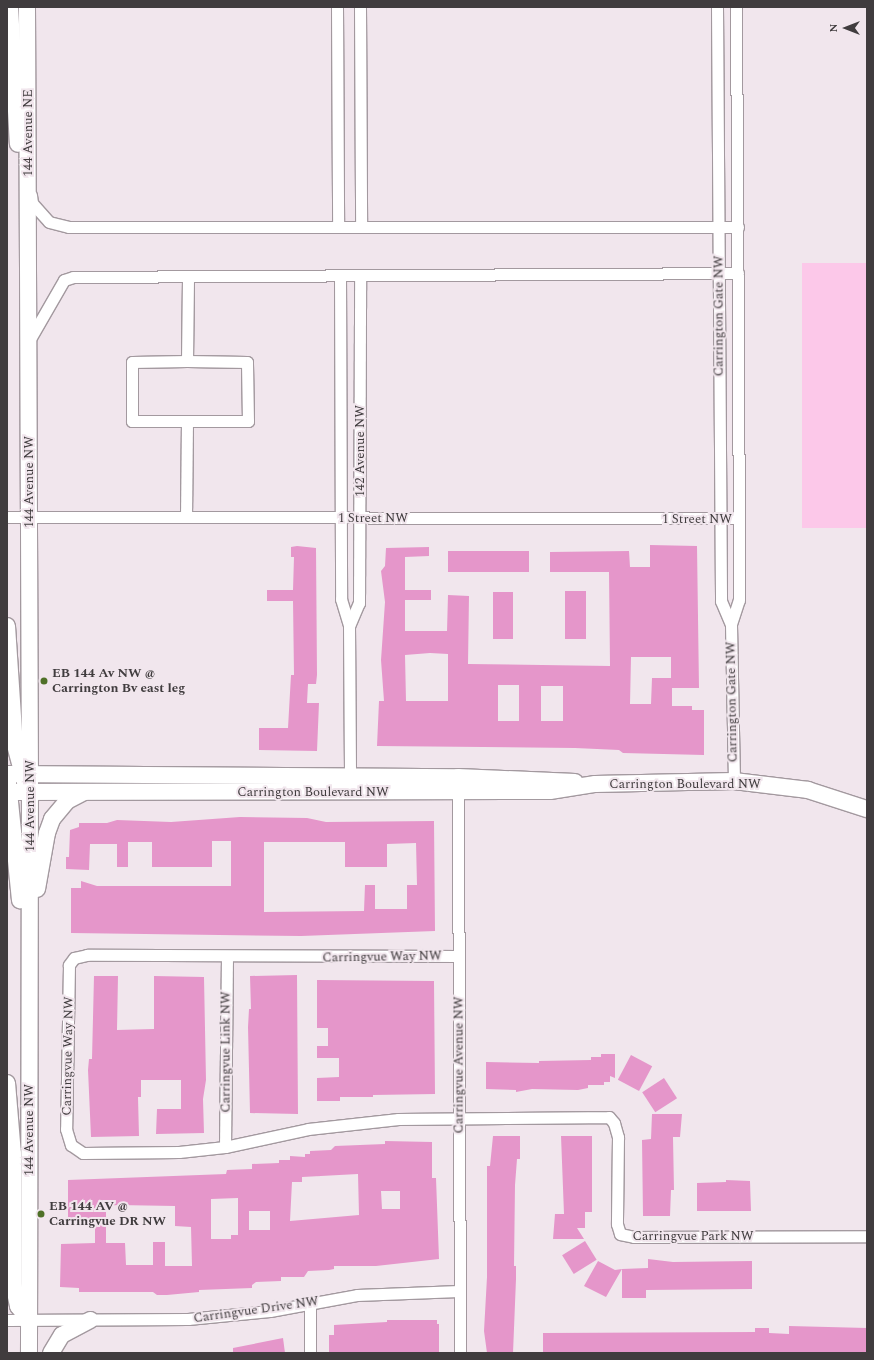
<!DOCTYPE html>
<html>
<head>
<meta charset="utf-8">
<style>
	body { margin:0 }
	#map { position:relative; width:874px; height:1360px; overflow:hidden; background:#f1e6ed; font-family:Spectral,serif }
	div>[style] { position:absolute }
	.green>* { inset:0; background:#fcc8e9; transform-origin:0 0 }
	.building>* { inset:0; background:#e596ca; transform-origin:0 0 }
	.roads { filter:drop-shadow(1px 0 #a3999f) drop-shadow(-1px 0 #a3999f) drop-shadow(0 1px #a3999f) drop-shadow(0 -1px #a3999f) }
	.street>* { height:11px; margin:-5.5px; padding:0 5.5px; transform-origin:5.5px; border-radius:5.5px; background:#fff }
	.secondary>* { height:16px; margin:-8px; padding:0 8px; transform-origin:8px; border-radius:8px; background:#fff }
	.dots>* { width:11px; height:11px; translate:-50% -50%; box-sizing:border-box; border:2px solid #f1e6ed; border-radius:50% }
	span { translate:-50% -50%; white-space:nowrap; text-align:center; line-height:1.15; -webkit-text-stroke:4px #f1e6ed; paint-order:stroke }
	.street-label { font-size:13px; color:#403c3e }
	.poi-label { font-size:13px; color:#403c3e; font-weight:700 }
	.left { translate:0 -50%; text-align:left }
	.frame { position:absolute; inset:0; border:8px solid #403c3e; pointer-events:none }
	.north { position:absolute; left:826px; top:8px; width:40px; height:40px; -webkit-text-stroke:3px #f1e6ed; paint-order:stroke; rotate:270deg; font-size:11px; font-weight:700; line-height:16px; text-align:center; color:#403c3e }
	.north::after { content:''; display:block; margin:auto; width:14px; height:18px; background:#403c3e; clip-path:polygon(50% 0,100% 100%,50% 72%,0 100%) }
</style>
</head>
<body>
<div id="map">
	<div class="green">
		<i style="left:867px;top:263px;width:265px;height:65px;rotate:90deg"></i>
	</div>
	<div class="building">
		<i style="clip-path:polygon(evenodd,650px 545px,697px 546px,699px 688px,672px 688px,672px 706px,692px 706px,692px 710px,704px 710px,704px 755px,623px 753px,619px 750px,575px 748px,377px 746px,379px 701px,384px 701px,381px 660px,385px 602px,381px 571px,385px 566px,386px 548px,429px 547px,429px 556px,405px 557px,405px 590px,431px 590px,431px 600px,405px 600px,405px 631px,447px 631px,448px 595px,469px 596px,468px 664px,610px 666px,609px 572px,550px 572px,550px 552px,629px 551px,630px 567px,650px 567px,650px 545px,430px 653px,448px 654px,448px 701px,406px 701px,405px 655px,430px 653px,650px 545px,631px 657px,671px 657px,671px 678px,652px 678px,651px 704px,630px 704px,631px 657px,650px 545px,498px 685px,519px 685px,519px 721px,498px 721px,498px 685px,650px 545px,541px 686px,563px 686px,563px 721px,541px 721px,541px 686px)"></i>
		<i style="clip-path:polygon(297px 546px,316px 548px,317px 675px,316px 684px,308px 684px,307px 703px,319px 703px,317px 751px,259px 750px,259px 728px,288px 728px,291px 675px,294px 675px,293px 601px,267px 601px,267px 590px,293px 590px,294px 557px,291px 557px,291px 547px)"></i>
		<i style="left:448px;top:551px;width:81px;height:21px"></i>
		<i style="left:565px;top:591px;width:21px;height:48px"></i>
		<i style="left:493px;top:592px;width:20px;height:47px"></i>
		<i style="clip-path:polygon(evenodd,240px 817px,307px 818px,326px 822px,434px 821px,435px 931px,301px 936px,71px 933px,71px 888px,81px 888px,81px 881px,97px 886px,231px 886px,231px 841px,212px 841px,212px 867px,152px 867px,152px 842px,128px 842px,128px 867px,117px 867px,117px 844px,90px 844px,89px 870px,66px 869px,66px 857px,69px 857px,70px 830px,79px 827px,79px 823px,107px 823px,117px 820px,171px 822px,240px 817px,264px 842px,345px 842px,345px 867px,387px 867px,387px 844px,416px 843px,417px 885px,407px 885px,407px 909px,375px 909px,375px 885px,365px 885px,364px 911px,264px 912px,264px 842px)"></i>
		<i style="clip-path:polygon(297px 975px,298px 1114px,250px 1113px,248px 1027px,249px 1009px,251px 1009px,250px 976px)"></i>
		<i style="clip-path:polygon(94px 976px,118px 976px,117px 1030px,154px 1029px,154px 976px,204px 977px,206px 1080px,203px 1099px,204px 1133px,156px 1134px,157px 1109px,181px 1109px,181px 1080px,141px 1080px,141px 1097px,138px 1097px,139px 1136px,91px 1137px,88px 1070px,89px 1059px,92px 1059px)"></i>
		<i style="clip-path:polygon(317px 980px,434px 981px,435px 1094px,373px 1095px,373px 1097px,340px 1097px,340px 1101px,317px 1101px,317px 1078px,339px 1077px,339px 1058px,317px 1058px,317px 1046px,328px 1046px,328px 1028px,317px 1028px)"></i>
		<i style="clip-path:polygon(601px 1054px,615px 1054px,615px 1078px,610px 1076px,610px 1082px,604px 1082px,604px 1085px,588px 1085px,588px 1088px,578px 1090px,532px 1089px,516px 1092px,516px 1090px,486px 1089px,486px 1062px,539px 1063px,539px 1061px,591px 1060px,591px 1057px,601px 1057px)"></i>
		<i style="left:631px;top:1055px;width:24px;height:28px;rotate:28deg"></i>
		<i style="left:664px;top:1078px;width:24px;height:26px;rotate:57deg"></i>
		<i style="clip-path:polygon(652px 1114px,682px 1114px,680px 1137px,673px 1137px,674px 1190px,671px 1190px,670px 1216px,643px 1216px,642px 1140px,651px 1139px)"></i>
		<i style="clip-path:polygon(493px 1136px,520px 1136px,520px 1159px,517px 1159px,515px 1185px,514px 1266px,516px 1266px,516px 1279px,513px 1353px,487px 1353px,484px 1331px,487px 1277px,487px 1166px,490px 1166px)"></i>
		<i style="clip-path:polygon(561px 1136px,592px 1136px,592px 1212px,585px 1212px,585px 1228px,577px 1228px,584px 1239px,553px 1239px,555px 1214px,564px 1214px)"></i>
		<i style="clip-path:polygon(evenodd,385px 1141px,432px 1142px,432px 1178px,436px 1178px,439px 1259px,376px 1266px,334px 1266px,334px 1269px,329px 1270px,308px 1271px,304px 1277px,281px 1277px,281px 1281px,256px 1282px,252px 1285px,252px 1288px,199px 1290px,199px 1292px,167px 1295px,157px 1295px,153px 1292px,79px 1292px,79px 1288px,60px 1287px,61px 1244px,95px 1243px,95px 1224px,68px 1224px,68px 1180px,226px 1174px,227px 1170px,252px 1169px,252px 1164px,279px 1163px,279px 1160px,290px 1160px,290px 1156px,305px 1157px,305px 1154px,310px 1154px,310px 1151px,331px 1150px,335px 1146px,385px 1144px,385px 1141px,358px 1174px,359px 1215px,290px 1221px,292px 1182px,302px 1182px,302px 1177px,358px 1174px,385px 1141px,381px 1191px,400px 1191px,400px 1209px,382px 1209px,381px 1191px,385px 1141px,238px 1198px,238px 1235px,231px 1235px,231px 1239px,211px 1239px,211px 1199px,238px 1198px,385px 1141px,118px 1205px,175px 1206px,175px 1226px,191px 1227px,192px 1266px,165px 1266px,165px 1242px,153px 1242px,153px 1265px,126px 1265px,125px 1243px,106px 1243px,106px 1206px,118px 1205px,385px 1141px,249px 1211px,270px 1211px,270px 1230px,249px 1230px,249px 1211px)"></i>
		<i style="clip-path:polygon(726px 1180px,750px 1181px,751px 1211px,697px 1211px,697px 1183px,726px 1182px)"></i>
		<i style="left:585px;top:1241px;width:22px;height:27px;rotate:58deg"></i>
		<i style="clip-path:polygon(648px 1259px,673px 1262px,752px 1261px,752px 1289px,646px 1290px,646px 1298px,622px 1298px,622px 1269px,648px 1268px)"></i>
		<i style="clip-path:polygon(598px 1261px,615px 1270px,622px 1269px,606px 1297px,584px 1286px)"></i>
		<i style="clip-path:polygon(387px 1320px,437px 1320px,437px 1324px,439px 1324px,439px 1352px,329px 1353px,329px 1335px,334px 1335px,334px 1325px,387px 1322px)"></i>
		<i style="clip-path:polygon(789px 1326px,867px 1328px,867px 1353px,543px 1353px,543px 1333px,755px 1332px,755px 1328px,769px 1328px,769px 1333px,789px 1334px)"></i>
		<i style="clip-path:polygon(283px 1338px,285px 1353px,233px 1353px,233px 1348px)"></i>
	</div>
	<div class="roads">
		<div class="street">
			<i style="left:337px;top:7px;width:220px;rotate:89.7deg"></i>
			<i style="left:360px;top:7px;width:220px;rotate:89.7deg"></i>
			<i style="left:717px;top:7px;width:594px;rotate:89.61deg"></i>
			<i style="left:721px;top:601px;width:25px;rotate:67deg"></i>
			<i style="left:31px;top:195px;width:8px;rotate:83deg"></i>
			<i style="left:32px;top:203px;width:25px;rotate:48deg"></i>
			<i style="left:49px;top:222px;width:21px;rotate:14deg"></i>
			<i style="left:69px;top:227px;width:669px"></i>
			<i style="left:340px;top:275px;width:324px;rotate:89.8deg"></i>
			<i style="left:341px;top:599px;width:28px;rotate:73deg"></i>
			<i style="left:349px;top:626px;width:156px;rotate:89.6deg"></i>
			<i style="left:30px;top:339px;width:68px;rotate:-60deg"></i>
			<i style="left:64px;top:280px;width:9px;rotate:-18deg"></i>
			<i style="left:73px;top:277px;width:665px;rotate:-0.34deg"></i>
			<i style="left:187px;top:361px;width:55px;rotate:179deg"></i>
			<i style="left:132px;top:362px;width:59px;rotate:90deg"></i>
			<i style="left:132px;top:421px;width:116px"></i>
			<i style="left:248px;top:421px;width:59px;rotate:-91deg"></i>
			<i style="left:247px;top:362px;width:60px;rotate:-179deg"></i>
			<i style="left:187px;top:361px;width:85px;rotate:-89.3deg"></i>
			<i style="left:7px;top:517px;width:732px;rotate:0.08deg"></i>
			<i style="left:186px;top:517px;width:95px;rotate:-89.4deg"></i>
			<i style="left:349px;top:626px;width:25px;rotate:-67deg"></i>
			<i style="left:359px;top:603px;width:328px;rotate:-89.8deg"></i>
			<i style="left:734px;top:781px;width:157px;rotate:-91.1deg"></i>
			<i style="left:731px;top:624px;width:25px;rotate:-72deg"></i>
			<i style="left:739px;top:600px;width:60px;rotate:-90deg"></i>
			<i style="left:739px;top:540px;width:533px;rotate:-90.32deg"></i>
			<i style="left:458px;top:785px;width:568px;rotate:89.8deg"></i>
			<i style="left:459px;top:956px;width:372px;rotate:-179.8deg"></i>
			<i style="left:87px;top:955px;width:13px;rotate:167deg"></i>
			<i style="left:74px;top:958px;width:9px;rotate:126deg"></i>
			<i style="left:69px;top:965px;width:164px;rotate:91deg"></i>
			<i style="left:66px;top:1129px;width:17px;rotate:73deg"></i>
			<i style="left:71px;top:1145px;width:14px;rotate:34deg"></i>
			<i style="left:83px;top:1153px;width:96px;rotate:-0.6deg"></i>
			<i style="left:179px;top:1152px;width:46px;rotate:-6.2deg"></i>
			<i style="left:225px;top:1147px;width:85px;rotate:-12.2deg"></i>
			<i style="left:308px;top:1129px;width:91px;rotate:-6.3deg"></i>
			<i style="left:398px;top:1119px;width:211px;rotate:-0.5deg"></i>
			<i style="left:609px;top:1117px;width:8px;rotate:50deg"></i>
			<i style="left:614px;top:1123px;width:15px;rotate:74deg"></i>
			<i style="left:618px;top:1137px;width:87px;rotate:90.7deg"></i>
			<i style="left:617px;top:1224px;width:10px;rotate:73deg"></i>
			<i style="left:620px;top:1234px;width:14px;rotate:12deg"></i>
			<i style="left:634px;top:1237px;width:233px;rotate:-0.2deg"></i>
			<i style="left:225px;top:1147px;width:189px;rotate:-89.4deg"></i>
			<i style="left:7px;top:1320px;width:181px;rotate:-0.3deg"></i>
			<i style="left:188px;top:1319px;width:82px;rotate:-5.6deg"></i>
			<i style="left:270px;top:1311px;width:88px;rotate:-10.4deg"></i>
			<i style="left:357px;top:1295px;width:102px;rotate:-2.2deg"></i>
			<i style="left:310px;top:1353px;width:50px;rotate:-90deg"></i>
		</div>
		<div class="secondary">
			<i style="left:10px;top:7px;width:137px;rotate:86.7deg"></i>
			<i style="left:27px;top:7px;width:766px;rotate:89.78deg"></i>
			<i style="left:30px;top:773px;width:580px;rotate:90.1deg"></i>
			<i style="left:7px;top:626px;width:119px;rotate:86.2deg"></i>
			<i style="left:15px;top:745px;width:38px;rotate:75deg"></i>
			<i style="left:7px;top:774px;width:451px;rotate:0.4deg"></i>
			<i style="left:458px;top:777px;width:117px;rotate:2.4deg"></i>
			<i style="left:8px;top:782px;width:119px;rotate:84.2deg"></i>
			<i style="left:7px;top:792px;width:543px;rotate:-0.11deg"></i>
			<i style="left:550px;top:791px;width:46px;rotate:-8.8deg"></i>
			<i style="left:595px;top:784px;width:139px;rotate:-1.2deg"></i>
			<i style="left:734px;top:781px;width:75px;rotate:6.9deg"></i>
			<i style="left:808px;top:790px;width:62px;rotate:17.9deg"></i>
			<i style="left:37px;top:889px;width:57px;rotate:-79.9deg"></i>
			<i style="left:47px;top:833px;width:15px;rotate:-70deg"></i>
			<i style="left:52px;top:819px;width:23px;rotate:-50deg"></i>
			<i style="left:67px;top:801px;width:19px;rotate:-28deg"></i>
			<i style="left:7px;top:1083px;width:71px;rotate:85.2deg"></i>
			<i style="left:13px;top:1154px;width:130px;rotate:90deg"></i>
			<i style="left:13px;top:1284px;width:23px;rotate:77deg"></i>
			<i style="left:18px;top:1306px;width:18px;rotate:52deg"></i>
			<i style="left:51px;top:1353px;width:21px;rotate:-59deg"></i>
			<i style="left:62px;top:1335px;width:32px;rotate:-28deg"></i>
		</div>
	</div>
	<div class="dots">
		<i style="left:44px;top:681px;background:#4f7028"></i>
		<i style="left:41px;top:1214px;background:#4f7028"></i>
	</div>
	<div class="street-label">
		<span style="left:28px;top:133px;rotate:-90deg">144 Avenue NE</span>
		<span style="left:719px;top:316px;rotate:-90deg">Carrington Gate NW</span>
		<span style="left:360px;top:451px;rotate:-90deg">142 Avenue NW</span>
		<span style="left:29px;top:482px;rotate:-90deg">144 Avenue NW</span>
		<span style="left:373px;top:518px">1 Street NW</span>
		<span style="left:697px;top:519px">1 Street NW</span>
		<span style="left:732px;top:702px;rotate:-91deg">Carrington Gate NW</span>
		<span style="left:685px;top:784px">Carrington Boulevard NW</span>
		<span style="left:313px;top:792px">Carrington Boulevard NW</span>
		<span style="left:30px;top:806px;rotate:-90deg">144 Avenue NW</span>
		<span style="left:382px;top:957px;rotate:-1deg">Carringvue Way NW</span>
		<span style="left:226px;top:1052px;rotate:-90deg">Carringvue Link NW</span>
		<span style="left:68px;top:1056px;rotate:-89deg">Carringvue Way NW</span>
		<span style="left:459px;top:1065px;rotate:-90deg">Carringvue Avenue NW</span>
		<span style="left:29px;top:1130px;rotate:-90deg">144 Avenue NW</span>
		<span style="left:693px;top:1236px">Carringvue Park NW</span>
		<span style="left:256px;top:1310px;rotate:-8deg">Carringvue Drive NW</span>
	</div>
	<div class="poi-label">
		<span class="left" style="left:52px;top:681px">EB 144 Av NW @<br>Carrington Bv east leg</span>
		<span class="left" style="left:49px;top:1214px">EB 144 AV @<br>Carringvue DR NW</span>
	</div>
	<div class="frame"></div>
	<div class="north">N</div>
</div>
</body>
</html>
